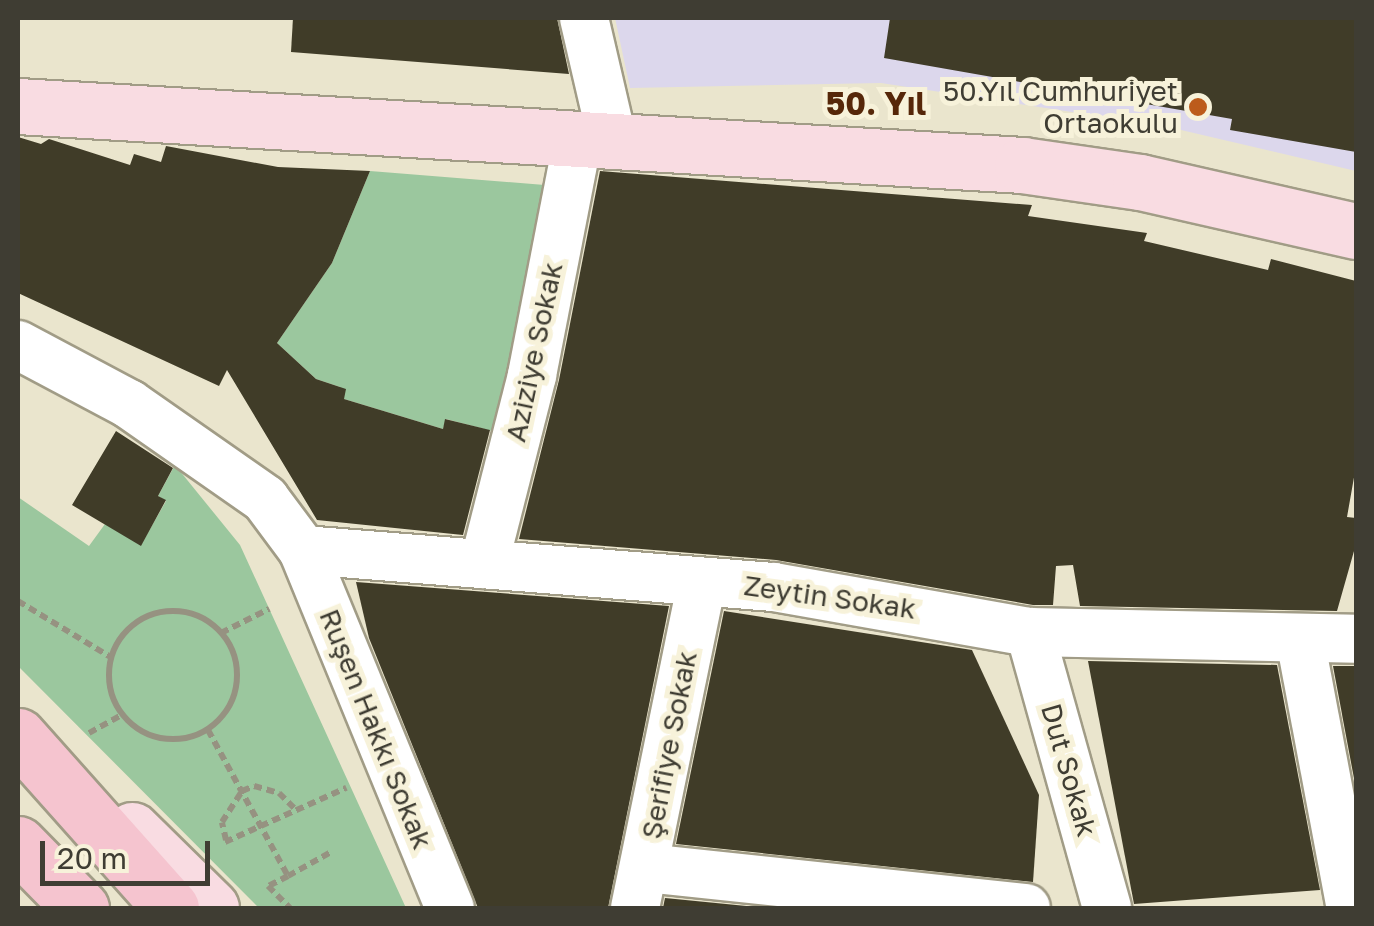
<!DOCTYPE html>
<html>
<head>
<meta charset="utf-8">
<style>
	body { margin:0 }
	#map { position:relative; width:1374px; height:926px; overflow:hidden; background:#eae5cd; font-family:"Golos Text",sans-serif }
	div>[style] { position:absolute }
	.education>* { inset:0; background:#dcd7ec }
	.green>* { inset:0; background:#9bc79e }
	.building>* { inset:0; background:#403c28 }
	.path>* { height:6px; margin-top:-3px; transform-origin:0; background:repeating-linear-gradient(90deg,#969281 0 8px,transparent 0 13px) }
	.path>.ring { margin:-3px; padding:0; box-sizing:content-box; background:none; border:6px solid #969281; border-radius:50% }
	.roads { filter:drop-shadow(2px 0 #a19c86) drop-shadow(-2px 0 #a19c86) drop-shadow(0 2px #a19c86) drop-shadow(0 -2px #a19c86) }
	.street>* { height:48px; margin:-24px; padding:0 24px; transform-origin:24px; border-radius:24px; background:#fff }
	.primary>* { height:55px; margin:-27.5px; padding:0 27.5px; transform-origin:27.5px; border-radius:27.5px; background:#f9dce2 }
	.highway>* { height:55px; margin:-27.5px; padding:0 27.5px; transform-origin:27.5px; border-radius:27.5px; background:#f5c4cf }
	.dots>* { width:28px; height:28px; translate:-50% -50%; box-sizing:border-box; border:5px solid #f7f2da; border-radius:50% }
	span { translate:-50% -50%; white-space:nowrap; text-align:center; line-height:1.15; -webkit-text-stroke:10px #f7f2da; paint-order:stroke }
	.poi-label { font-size:28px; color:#3f3d33 }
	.right { translate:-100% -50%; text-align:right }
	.street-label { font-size:28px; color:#3f3d33 }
	.quarter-label { font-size:32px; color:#562709; font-weight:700 }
	.frame { position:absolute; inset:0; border:20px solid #3f3d33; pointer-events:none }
	.scale { position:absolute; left:40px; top:841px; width:170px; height:45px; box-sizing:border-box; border:5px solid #3f3d33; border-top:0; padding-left:12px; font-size:30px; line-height:35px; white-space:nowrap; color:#3f3d33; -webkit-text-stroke:8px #f7f2da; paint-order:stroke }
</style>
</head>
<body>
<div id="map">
	<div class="education">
		<i style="clip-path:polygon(615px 18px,1356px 18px,1356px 171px,1164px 126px,881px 83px,630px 88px)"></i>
	</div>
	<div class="green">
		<i style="clip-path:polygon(370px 171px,557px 186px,496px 432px,446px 419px,443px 429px,344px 399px,340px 387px,316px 379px,277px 343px,332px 263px)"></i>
		<i style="clip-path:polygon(175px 465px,240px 545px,406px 908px,259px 908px,18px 666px,18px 497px,89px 546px,105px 524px,141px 545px,166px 501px,158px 496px)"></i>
	</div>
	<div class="building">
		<i style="clip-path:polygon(293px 18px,557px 18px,569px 74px,291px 52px)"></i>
		<i style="clip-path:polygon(890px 18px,1356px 18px,1356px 152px,1230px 130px,1232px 119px,884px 58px)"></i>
		<i style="clip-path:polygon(18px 137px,41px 144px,49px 139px,130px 165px,134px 154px,161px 162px,166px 146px,278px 167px,370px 171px,332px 263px,277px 343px,316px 379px,346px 389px,344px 399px,443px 429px,445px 419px,490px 430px,463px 535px,317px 520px,227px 370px,219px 386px,18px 293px)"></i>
		<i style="clip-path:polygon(600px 171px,1032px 205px,1028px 216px,1147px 233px,1144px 241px,1268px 270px,1271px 259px,1356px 281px,1356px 466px,1347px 517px,1356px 518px,1356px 544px,1337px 611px,1080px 606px,1073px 565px,1056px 566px,1053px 605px,1033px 605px,776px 560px,519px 539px,559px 380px)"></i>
		<i style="clip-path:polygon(116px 431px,173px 468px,158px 496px,166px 500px,141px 546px,72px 505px)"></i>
		<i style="clip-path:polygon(356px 582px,669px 606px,608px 908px,478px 908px,369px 638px)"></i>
		<i style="clip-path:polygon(724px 611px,972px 650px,1039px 795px,1033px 882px,676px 844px)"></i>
		<i style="clip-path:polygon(1088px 661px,1277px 665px,1320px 890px,1134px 904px)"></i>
		<i style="clip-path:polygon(1333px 666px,1356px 666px,1356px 789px)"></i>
		<i style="clip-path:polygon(665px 898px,767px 908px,663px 908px)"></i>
	</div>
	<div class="path">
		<i style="left:18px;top:601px;width:110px;rotate:31.2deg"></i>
		<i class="ring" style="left:109px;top:611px;width:122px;height:122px"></i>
		<i style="left:221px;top:633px;width:54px;rotate:-26.6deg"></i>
		<i style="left:208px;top:730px;width:166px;rotate:61.3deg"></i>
		<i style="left:288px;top:876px;width:51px;rotate:-29.1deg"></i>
		<i style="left:89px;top:733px;width:39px;rotate:-29deg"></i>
		<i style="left:226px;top:840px;width:18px;rotate:-103deg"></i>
		<i style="left:222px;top:822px;width:37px;rotate:-57deg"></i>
		<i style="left:242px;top:791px;width:13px;rotate:-23deg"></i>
		<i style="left:254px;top:786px;width:26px;rotate:16deg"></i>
		<i style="left:279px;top:793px;width:24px;rotate:45deg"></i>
		<i style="left:225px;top:842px;width:133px;rotate:-24.1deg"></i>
		<i style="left:288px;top:876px;width:22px;rotate:153deg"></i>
		<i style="left:268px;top:886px;width:31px;rotate:45deg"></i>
	</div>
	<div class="roads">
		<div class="street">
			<i style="left:584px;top:18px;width:123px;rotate:76.9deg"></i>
			<i style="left:18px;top:345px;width:126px;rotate:28deg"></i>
			<i style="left:129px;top:404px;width:166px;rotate:34.9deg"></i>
			<i style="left:265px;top:499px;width:64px;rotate:53.3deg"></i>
			<i style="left:303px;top:550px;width:387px;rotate:67.7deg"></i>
			<i style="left:303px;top:550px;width:472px;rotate:4.5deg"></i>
			<i style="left:774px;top:587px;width:260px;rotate:10deg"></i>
			<i style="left:1030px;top:632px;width:326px;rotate:1.2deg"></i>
			<i style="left:484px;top:564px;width:195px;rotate:-75.7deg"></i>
			<i style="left:532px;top:375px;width:240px;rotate:-79deg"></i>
			<i style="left:1030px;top:632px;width:287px;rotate:74.4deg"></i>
			<i style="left:1300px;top:639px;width:274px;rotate:79.3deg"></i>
			<i style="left:645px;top:868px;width:383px;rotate:6deg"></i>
			<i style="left:635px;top:908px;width:333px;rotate:-78.4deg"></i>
		</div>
		<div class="primary">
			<i style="left:18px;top:106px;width:1006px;rotate:3.36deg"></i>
			<i style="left:1022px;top:165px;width:119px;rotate:8.2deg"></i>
			<i style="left:1140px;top:182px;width:221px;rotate:12.8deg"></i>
			<i style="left:132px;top:830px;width:111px;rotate:44.6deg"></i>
		</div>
		<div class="highway">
			<i style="left:18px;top:736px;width:230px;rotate:48.3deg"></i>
			<i style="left:18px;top:844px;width:90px;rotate:45.5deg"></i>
		</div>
	</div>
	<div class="dots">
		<i style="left:1198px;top:107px;background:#bc5b1b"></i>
	</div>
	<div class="poi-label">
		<span class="right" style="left:1178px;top:107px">50.Yıl Cumhuriyet<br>Ortaokulu</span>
	</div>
	<div class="street-label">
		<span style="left:534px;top:352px;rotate:-78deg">Aziziye Sokak</span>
		<span style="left:830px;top:597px;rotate:8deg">Zeytin Sokak</span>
		<span style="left:376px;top:729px;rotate:68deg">Ruşen Hakkı Sokak</span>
		<span style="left:669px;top:745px;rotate:-79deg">Şerifiye Sokak</span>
		<span style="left:1069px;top:770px;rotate:74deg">Dut Sokak</span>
	</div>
	<div class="quarter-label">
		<span style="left:876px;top:103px">50. Yıl</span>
	</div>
	<div class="frame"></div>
	<div class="scale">20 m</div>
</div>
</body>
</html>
